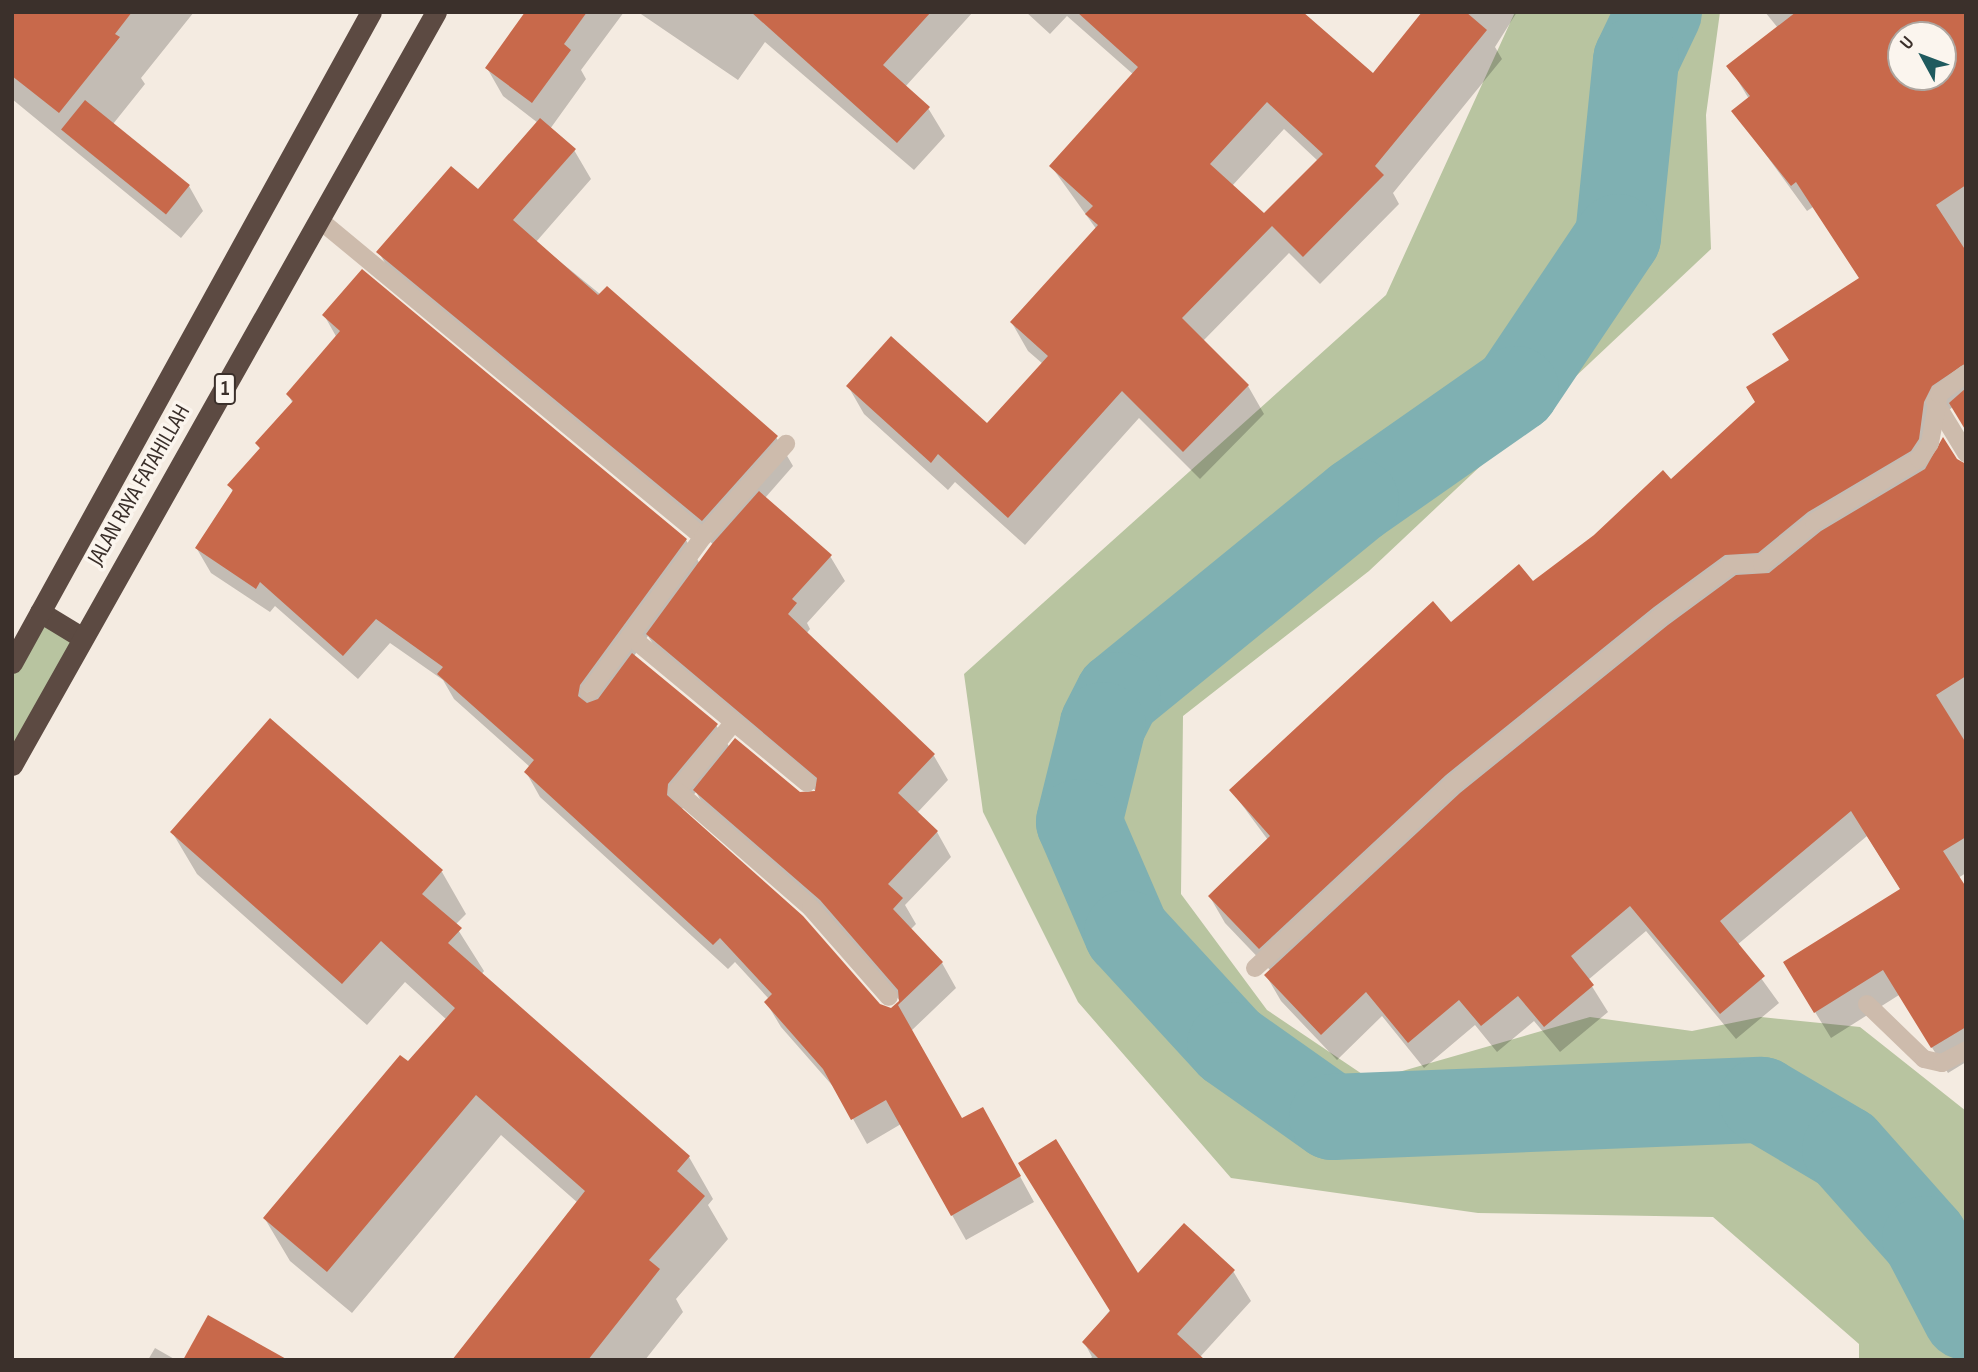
<!DOCTYPE html>
<html>
<head>
<meta charset="utf-8">
<style>
	body { margin:0 }
	#map { position:relative; width:1978px; height:1372px; overflow:hidden; background:#f4ebe1; font-family:"Sofia Sans Condensed",sans-serif }
	div>[style] { position:absolute }
	.green>* { inset:0; background:#b8c4a0 }
	.shadow>* { inset:0; background:#0003 }
	.river>* { height:86px; margin:-43px; padding:0 43px; transform-origin:43px; border-radius:43px; background:#7fb0b2 }
	.building>* { inset:0; background:#c8694b; transform-origin:0 0 }
	.minor>* { height:18px; margin:-9px; padding:0 9px; transform-origin:9px; border-radius:9px; background:#cdbbac }
	.highway>* { height:21px; margin:-10.5px; padding:0 10.5px; transform-origin:10.5px; border-radius:10.5px; background:#5c4a42 }
	span { translate:-50% -50%; white-space:nowrap; text-align:center; line-height:1.15; -webkit-text-stroke:7px #fbf5ee; paint-order:stroke }
	.shield-label span { padding:2px 5px; background:#fbf5ee; border:2px solid; border-radius:5px; -webkit-text-stroke-width:0 }
	.shield-label { font-size:21px; color:#3b302b; font-weight:700 }
	.street-label { font-size:23px; color:#3b302b }
	.frame { position:absolute; inset:0; border:14px solid #3b302b; pointer-events:none }
	.north { position:absolute; left:1887px; top:21px; width:70px; height:70px; box-sizing:border-box; background:#fbf5ee; border:2px solid #aea6a0; border-radius:50%; rotate:311deg; font-size:19px; font-weight:700; line-height:28px; text-align:center; color:#3b302b }
	.north::after { content:''; display:block; margin:auto; width:24px; height:32px; background:#1f5a5e; clip-path:polygon(50% 0,100% 100%,50% 72%,0 100%) }
</style>
</head>
<body>
<div id="map">
	<div class="green">
		<i style="clip-path:polygon(1515px 12px,1720px 12px,1706px 115px,1711px 249px,1369px 571px,1183px 716px,1181px 894px,1267px 1010px,1371px 1080px,1590px 1017px,1692px 1031px,1761px 1017px,1860px 1027px,1966px 1111px,1966px 1360px,1859px 1360px,1859px 1344px,1713px 1217px,1478px 1213px,1231px 1178px,1078px 1002px,983px 812px,964px 674px,1386px 295px)"></i>
		<i style="clip-path:polygon(40px 612px,83px 638px,12px 765px,12px 663px)"></i>
	</div>
	<div class="shadow">
		<i style="clip-path:polygon(12px 12px,194px 12px,141px 78px,145px 84px,113px 124px,189px 186px,203px 211px,181px 238px,12px 99px)"></i>
		<i style="clip-path:polygon(evenodd,528px 12px,624px 12px,581px 70px,586px 79px,550px 129px,574px 150px,591px 179px,536px 242px,776px 437px,793px 466px,765px 498px,830px 556px,845px 581px,807px 623px,810px 629px,806px 634px,934px 756px,948px 780px,917px 813px,937px 832px,951px 857px,905px 905px,916px 924px,910px 930px,942px 963px,956px 988px,911px 1031px,962px 1121px,997px 1134px,1034px 1202px,966px 1240px,901px 1124px,867px 1144px,838px 1092px,781px 1027px,766px 1002px,769px 999px,735px 962px,728px 969px,540px 797px,526px 772px,530px 767px,454px 699px,443px 680px,390px 643px,358px 679px,275px 606px,270px 612px,211px 573px,197px 549px,233px 492px,229px 485px,261px 450px,257px 444px,293px 404px,288px 394px,337px 338px,324px 315px,686px 540px,700px 564px,714px 545px,395px 280px,378px 251px,478px 192px,538px 123px,503px 96px,487px 68px,528px 12px,648px 636px,662px 659px,817px 792px,800px 794px,730px 748px,716px 725px,634px 656px,648px 636px,528px 12px,696px 792px,709px 815px,836px 925px,901px 1002px,891px 1010px,879px 1006px,682px 809px,696px 792px)"></i>
		<i style="clip-path:polygon(638px 12px,973px 12px,905px 87px,928px 108px,945px 136px,914px 170px,765px 42px,738px 80px)"></i>
		<i style="clip-path:polygon(evenodd,1026px 12px,1222px 12px,1373px 76px,1425px 12px,1517px 12px,1495px 47px,1502px 59px,1393px 193px,1399px 204px,1320px 284px,1289px 253px,1203px 341px,1248px 386px,1264px 414px,1200px 479px,1139px 418px,1025px 545px,955px 482px,948px 490px,864px 414px,848px 386px,987px 425px,1043px 364px,1028px 351px,1012px 323px,1097px 230px,1051px 166px,1134px 75px,1067px 16px,1050px 34px,1026px 12px,1284px 129px,1318px 161px,1264px 216px,1232px 186px,1284px 129px)"></i>
		<i style="clip-path:polygon(evenodd,1765px 12px,1966px 12px,1966px 429px,1953px 407px,1946px 412px,1938px 429px,1935px 454px,1966px 464px,1966px 873px,1958px 878px,1966px 891px,1966px 1062px,1948px 1073px,1899px 995px,1831px 1038px,1801px 989px,1901px 890px,1867px 836px,1737px 945px,1779px 1003px,1736px 1039px,1646px 931px,1588px 980px,1608px 1012px,1560px 1052px,1534px 1021px,1497px 1052px,1475px 1025px,1424px 1068px,1382px 1016px,1337px 1060px,1281px 1001px,1266px 975px,1271px 971px,1225px 923px,1210px 897px,1268px 840px,1231px 790px,1451px 624px,1533px 583px,1671px 482px,1757px 403px,1860px 279px,1813px 207px,1807px 211px,1734px 111px,1749px 99px,1729px 66px,1778px 28px,1765px 12px,1901px 35px,1943px 35px,1943px 77px,1901px 77px,1901px 35px)"></i>
		<i style="clip-path:polygon(172px 832px,442px 872px,466px 914px,455px 925px,484px 971px,481px 975px,689px 1157px,713px 1199px,708px 1205px,728px 1239px,676px 1299px,683px 1312px,645px 1360px,454px 1360px,578px 1203px,501px 1135px,352px 1313px,290px 1261px,265px 1219px,447px 1020px,405px 982px,367px 1025px,197px 874px)"></i>
		<i style="clip-path:polygon(1233px 1271px,1251px 1301px,1200px 1357px,1202px 1360px,1089px 1360px,1092px 1357px,1084px 1342px,1138px 1276px)"></i>
		<i style="clip-path:polygon(155px 1348px,176px 1360px,148px 1360px)"></i>
	</div>
	<div class="river">
		<i style="left:1659px;top:12px;width:53px;rotate:115.6deg"></i>
		<i style="left:1636px;top:60px;width:178px;rotate:95.8deg"></i>
		<i style="left:1618px;top:237px;width:183px;rotate:123.9deg"></i>
		<i style="left:1516px;top:389px;width:195px;rotate:145deg"></i>
		<i style="left:1356px;top:501px;width:307px;rotate:140.8deg"></i>
		<i style="left:1118px;top:695px;width:34px;rotate:117deg"></i>
		<i style="left:1103px;top:725px;width:100px;rotate:103.9deg"></i>
		<i style="left:1079px;top:822px;width:121px;rotate:66.6deg"></i>
		<i style="left:1127px;top:933px;width:152px;rotate:47.4deg"></i>
		<i style="left:1230px;top:1045px;width:125px;rotate:35.2deg"></i>
		<i style="left:1332px;top:1117px;width:430px;rotate:-2.3deg"></i>
		<i style="left:1762px;top:1100px;width:96px;rotate:30.6deg"></i>
		<i style="left:1845px;top:1149px;width:120px;rotate:48.4deg"></i>
		<i style="left:1925px;top:1239px;width:88px;rotate:62.3deg"></i>
	</div>
	<div class="building">
		<i style="clip-path:polygon(12px 12px,132px 12px,115px 34px,120px 37px,59px 113px,12px 76px)"></i>
		<i style="clip-path:polygon(525px 12px,587px 12px,564px 44px,571px 50px,532px 103px,485px 68px)"></i>
		<i style="clip-path:polygon(751px 12px,931px 12px,883px 65px,930px 107px,897px 143px)"></i>
		<i style="clip-path:polygon(evenodd,1077px 12px,1303px 12px,1373px 73px,1422px 12px,1466px 12px,1487px 30px,1375px 166px,1384px 175px,1303px 257px,1272px 226px,1182px 318px,1249px 385px,1183px 452px,1122px 391px,1008px 518px,938px 454px,931px 463px,846px 386px,891px 336px,987px 423px,1048px 356px,1010px 322px,1098px 225px,1085px 214px,1093px 206px,1049px 166px,1138px 67px,1077px 12px,1267px 102px,1323px 154px,1264px 213px,1210px 164px,1267px 102px)"></i>
		<i style="clip-path:polygon(evenodd,1796px 12px,1966px 12px,1966px 185px,1936px 205px,1966px 251px,1966px 363px,1932px 386px,1924px 402px,1919px 439px,1911px 451px,1808px 512px,1758px 553px,1725px 555px,1654px 607px,1446px 775px,1259px 949px,1208px 896px,1270px 836px,1229px 790px,1433px 601px,1451px 622px,1519px 564px,1533px 581px,1594px 535px,1663px 470px,1671px 479px,1755px 402px,1746px 387px,1789px 360px,1772px 334px,1859px 278px,1796px 182px,1791px 186px,1731px 111px,1750px 96px,1726px 66px,1796px 12px,1901px 35px,1943px 35px,1943px 77px,1901px 77px,1901px 35px)"></i>
		<i style="left:85px;top:100px;width:135px;height:38px;rotate:39deg"></i>
		<i style="clip-path:polygon(540px 118px,576px 149px,513px 220px,598px 295px,607px 286px,778px 436px,702px 521px,376px 252px,451px 166px,478px 189px)"></i>
		<i style="clip-path:polygon(362px 269px,687px 539px,580px 685px,578px 696px,587px 703px,598px 699px,632px 653px,718px 724px,668px 784px,667px 795px,803px 916px,880px 1004px,891px 1008px,899px 1001px,898px 990px,820px 900px,693px 790px,735px 738px,800px 792px,815px 791px,817px 778px,646px 634px,712px 544px,759px 491px,832px 555px,792px 599px,797px 603px,788px 614px,935px 754px,898px 793px,938px 831px,888px 884px,903px 898px,893px 909px,943px 962px,898px 1005px,962px 1118px,983px 1107px,1021px 1176px,951px 1216px,886px 1100px,851px 1120px,823px 1069px,764px 1002px,772px 994px,720px 938px,713px 945px,524px 772px,534px 760px,437px 674px,443px 667px,376px 619px,343px 656px,260px 582px,256px 589px,195px 548px,233px 490px,227px 485px,260px 448px,255px 443px,293px 401px,286px 394px,340px 331px,322px 315px)"></i>
		<i style="clip-path:polygon(1966px 388px,1966px 431px,1949px 403px)"></i>
		<i style="clip-path:polygon(1943px 437px,1957px 459px,1966px 464px,1966px 676px,1936px 695px,1966px 743px,1966px 837px,1943px 851px,1966px 887px,1966px 1027px,1931px 1048px,1883px 970px,1814px 1013px,1783px 962px,1900px 889px,1851px 811px,1720px 921px,1765px 976px,1720px 1014px,1630px 906px,1571px 956px,1594px 985px,1544px 1027px,1518px 996px,1481px 1026px,1459px 1000px,1408px 1043px,1366px 992px,1321px 1035px,1264px 975px,1460px 793px,1668px 625px,1736px 575px,1769px 573px,1821px 531px,1925px 469px)"></i>
		<i style="clip-path:polygon(270px 718px,443px 870px,422px 894px,462px 928px,448px 943px,690px 1156px,677px 1171px,705px 1196px,649px 1260px,660px 1269px,588px 1360px,452px 1360px,585px 1191px,476px 1095px,327px 1272px,263px 1218px,400px 1055px,408px 1061px,455px 1008px,381px 941px,342px 984px,170px 832px)"></i>
		<i style="clip-path:polygon(1056px 1139px,1138px 1273px,1184px 1223px,1235px 1270px,1177px 1334px,1205px 1360px,1100px 1360px,1082px 1342px,1110px 1311px,1018px 1163px)"></i>
		<i style="clip-path:polygon(208px 1315px,288px 1360px,183px 1360px)"></i>
	</div>
	<div class="minor">
		<i style="left:322px;top:222px;width:494px;rotate:39.6deg"></i>
		<i style="left:1935px;top:402px;width:60px;rotate:58.7deg"></i>
		<i style="left:630px;top:636px;width:230px;rotate:39.7deg"></i>
		<i style="left:589px;top:692px;width:192px;rotate:-53.7deg"></i>
		<i style="left:703px;top:537px;width:125px;rotate:-48.3deg"></i>
		<i style="left:734px;top:722px;width:89px;rotate:129.6deg"></i>
		<i style="left:677px;top:791px;width:178px;rotate:41.1deg"></i>
		<i style="left:811px;top:908px;width:118px;rotate:48.8deg"></i>
		<i style="left:1255px;top:968px;width:270px;rotate:-42.9deg"></i>
		<i style="left:1453px;top:784px;width:267px;rotate:-38.9deg"></i>
		<i style="left:1661px;top:616px;width:88px;rotate:-36.2deg"></i>
		<i style="left:1732px;top:564px;width:30px"></i>
		<i style="left:1762px;top:564px;width:67px;rotate:-38.9deg"></i>
		<i style="left:1814px;top:522px;width:122px;rotate:-31deg"></i>
		<i style="left:1919px;top:459px;width:19px;rotate:-55deg"></i>
		<i style="left:1930px;top:443px;width:50px;rotate:-79.6deg"></i>
		<i style="left:1939px;top:394px;width:34px;rotate:-37deg"></i>
		<i style="left:1867px;top:1004px;width:79px;rotate:44deg"></i>
		<i style="left:1924px;top:1059px;width:18px;rotate:13deg"></i>
		<i style="left:1942px;top:1063px;width:27px;rotate:-28deg"></i>
	</div>
	<div class="highway">
		<i style="left:40px;top:612px;width:50px;rotate:31.2deg"></i>
		<i style="left:12px;top:663px;width:743px;rotate:-61.13deg"></i>
		<i style="left:12px;top:765px;width:864px;rotate:-60.62deg"></i>
	</div>
	<div class="shield-label">
		<span style="left:225px;top:389px">1</span>
	</div>
	<div class="street-label">
		<span style="left:139px;top:485px;rotate:-60deg">JALAN RAYA FATAHILLAH</span>
	</div>
	<div class="frame"></div>
	<div class="north">U</div>
</div>
</body>
</html>
